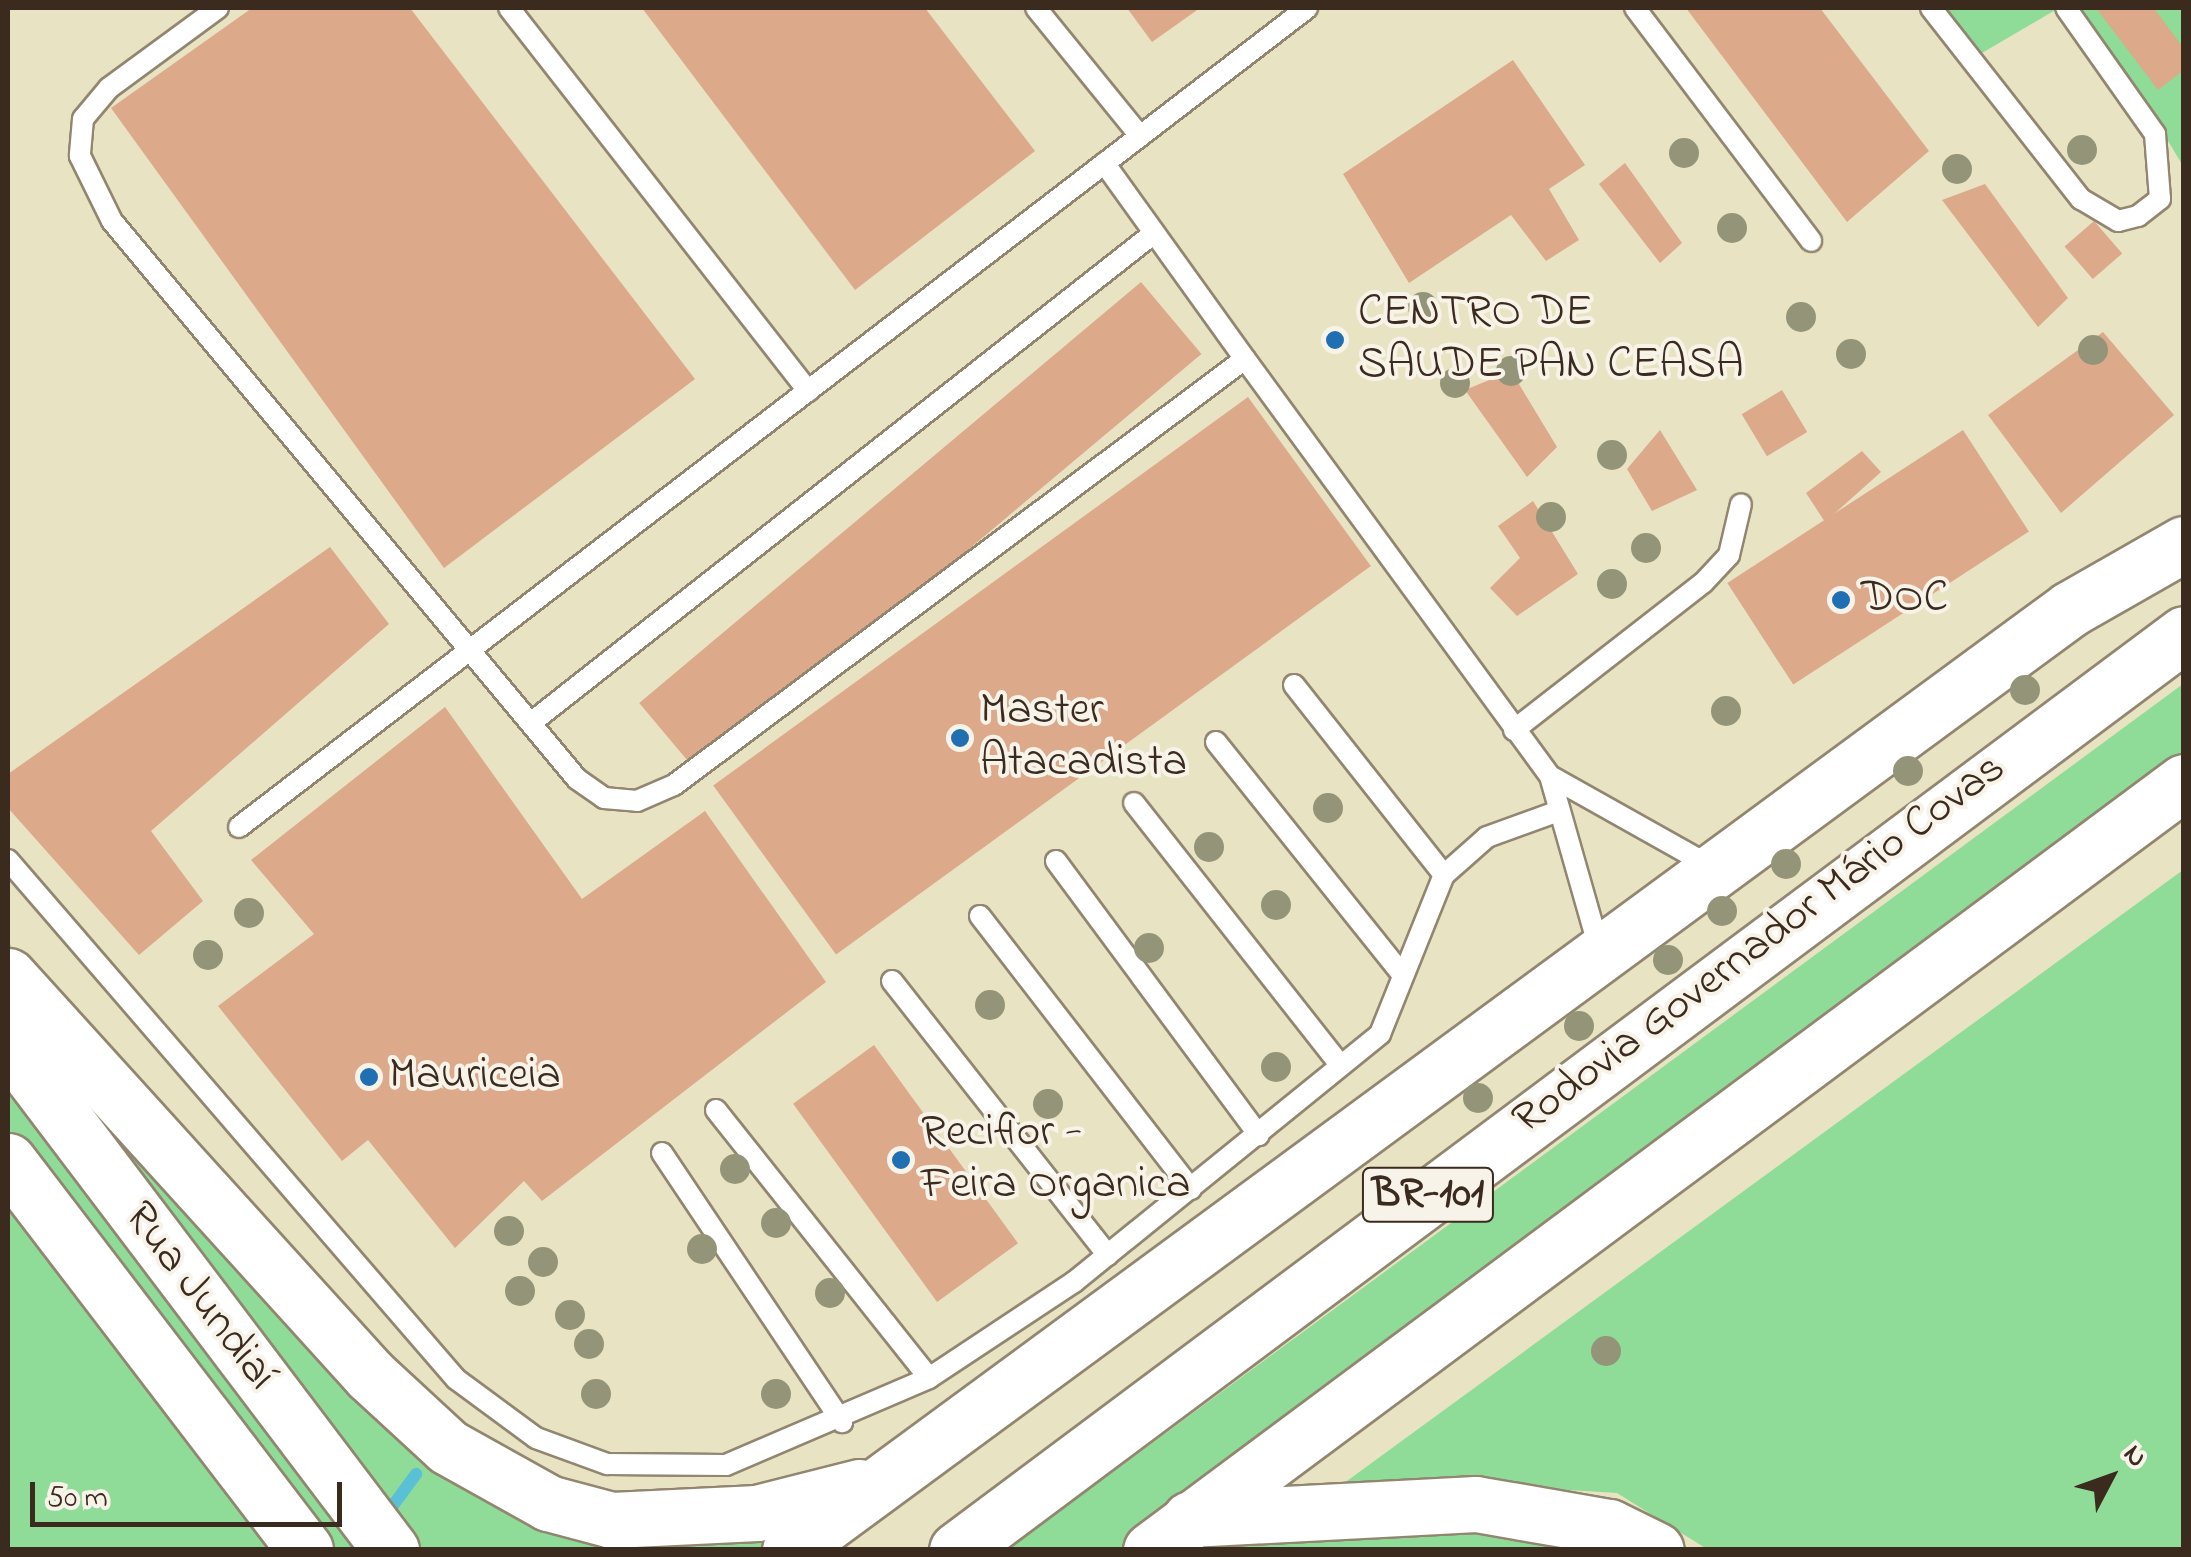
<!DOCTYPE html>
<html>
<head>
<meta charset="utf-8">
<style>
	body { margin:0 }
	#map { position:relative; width:2191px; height:1557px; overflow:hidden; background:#e8e3c2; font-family:"Indie Flower",sans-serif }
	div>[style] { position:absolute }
	.green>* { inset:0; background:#8fdb98 }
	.stream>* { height:12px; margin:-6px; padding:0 6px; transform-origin:6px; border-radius:6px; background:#59c0d6 }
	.building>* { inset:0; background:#dca98b; transform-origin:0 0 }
	.roads { filter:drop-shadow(2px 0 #928670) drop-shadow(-2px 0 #928670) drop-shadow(0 2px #928670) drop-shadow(0 -2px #928670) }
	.lane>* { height:20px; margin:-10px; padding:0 10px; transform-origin:10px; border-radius:10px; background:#fff }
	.secondary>* { height:55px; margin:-27.5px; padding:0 27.5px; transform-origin:27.5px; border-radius:27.5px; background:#fff }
	.highway>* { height:55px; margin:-27.5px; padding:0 27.5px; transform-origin:27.5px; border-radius:27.5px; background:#fff }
	.trees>* { width:30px; height:30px; margin:-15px; border-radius:50%; background:#949578 }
	.dots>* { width:28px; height:28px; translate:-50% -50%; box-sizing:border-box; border:5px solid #f7f3e8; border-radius:50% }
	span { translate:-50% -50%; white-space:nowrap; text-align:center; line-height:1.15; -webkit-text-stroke:8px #f7f3e8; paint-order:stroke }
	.shield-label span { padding:2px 8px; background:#f7f3e8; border:2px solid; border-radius:8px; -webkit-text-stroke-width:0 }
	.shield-label { font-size:42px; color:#3b2a1e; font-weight:700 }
	.poi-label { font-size:45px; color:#3b2a1e }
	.left { translate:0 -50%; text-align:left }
	.street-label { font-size:45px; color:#3b2a1e }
	.frame { position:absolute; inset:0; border:10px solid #3b2a1e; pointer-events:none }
	.north { position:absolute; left:2061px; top:1427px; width:100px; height:100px; -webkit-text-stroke:8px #f7f3e8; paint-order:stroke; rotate:49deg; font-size:28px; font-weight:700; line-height:40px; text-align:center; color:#3b2a1e }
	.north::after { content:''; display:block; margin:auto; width:35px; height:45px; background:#3b2a1e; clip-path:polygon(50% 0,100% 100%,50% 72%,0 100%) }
	.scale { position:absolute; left:30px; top:1482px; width:312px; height:45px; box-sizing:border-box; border:5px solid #3b2a1e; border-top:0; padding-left:12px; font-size:30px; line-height:35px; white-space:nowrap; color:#3b2a1e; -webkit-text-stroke:8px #f7f3e8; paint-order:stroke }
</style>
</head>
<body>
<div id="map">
	<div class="green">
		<i style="clip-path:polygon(1931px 8px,2056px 8px,2057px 9px,1970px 60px)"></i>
		<i style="clip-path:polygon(2075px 8px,2183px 8px,2183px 166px,2152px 114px)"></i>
		<i style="clip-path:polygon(2183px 684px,2183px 767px,1136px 1549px,1007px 1550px)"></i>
		<i style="clip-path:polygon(2183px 870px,2183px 1549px,1707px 1549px,1617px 1493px,1438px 1482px,1336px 1489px)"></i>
		<i style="clip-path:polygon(8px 942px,457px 1469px,818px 1532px,796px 1550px,8px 1549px)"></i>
		<i style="clip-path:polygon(1476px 1504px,1656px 1550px,1151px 1550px)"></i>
	</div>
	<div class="stream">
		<i style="left:383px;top:1519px;width:56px;rotate:-53.7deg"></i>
	</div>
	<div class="building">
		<i style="clip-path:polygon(252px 8px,410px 8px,695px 379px,444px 568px,111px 108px)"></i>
		<i style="clip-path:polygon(642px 8px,925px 8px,1035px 151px,855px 290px)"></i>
		<i style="clip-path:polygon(1127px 8px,1200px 8px,1152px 42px)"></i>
		<i style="clip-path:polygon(1686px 8px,1820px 8px,1929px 151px,1847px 222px)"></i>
		<i style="clip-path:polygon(2096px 8px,2154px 8px,2184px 49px,2184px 70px,2158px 90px)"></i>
		<i style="clip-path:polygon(1513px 60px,1585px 165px,1549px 189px,1579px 240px,1546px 261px,1511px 215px,1409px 283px,1343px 174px)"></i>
		<i style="clip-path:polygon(1625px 163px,1682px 243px,1660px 263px,1599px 184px)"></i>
		<i style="clip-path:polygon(1985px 184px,2068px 298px,2038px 327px,1942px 200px)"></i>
		<i style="left:2094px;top:221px;width:43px;height:39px;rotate:49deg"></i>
		<i style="left:1141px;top:282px;width:94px;height:655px;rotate:50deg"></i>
		<i style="clip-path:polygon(2103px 332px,2174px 415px,2061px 513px,1988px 415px)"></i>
		<i style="clip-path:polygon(1511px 371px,1557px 447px,1527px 477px,1465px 390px)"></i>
		<i style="left:1782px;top:390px;width:49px;height:47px;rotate:59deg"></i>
		<i style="left:1248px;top:397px;width:209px;height:661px;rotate:54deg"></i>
		<i style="clip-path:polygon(1660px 430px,1697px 490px,1652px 511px,1627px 469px)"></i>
		<i style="left:1963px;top:430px;width:121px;height:281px;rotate:57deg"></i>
		<i style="clip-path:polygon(1862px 451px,1881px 472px,1825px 522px,1806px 493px)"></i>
		<i style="clip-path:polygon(1533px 501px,1578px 574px,1517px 616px,1490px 588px,1520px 558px,1498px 526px)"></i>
		<i style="clip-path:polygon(330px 547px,389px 624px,151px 831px,203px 901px,139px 955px,8px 808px,8px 774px)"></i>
		<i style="clip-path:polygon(445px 707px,582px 899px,705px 811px,826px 982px,542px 1201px,524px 1181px,455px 1248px,368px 1140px,342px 1161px,218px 1006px,314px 934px,251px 860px)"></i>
		<i style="left:874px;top:1045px;width:245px;height:100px;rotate:54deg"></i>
	</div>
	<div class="roads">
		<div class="lane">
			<i style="left:218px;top:8px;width:135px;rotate:143.7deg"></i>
			<i style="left:109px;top:88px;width:40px;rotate:130deg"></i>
			<i style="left:83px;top:119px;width:37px;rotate:95deg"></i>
			<i style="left:80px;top:156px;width:72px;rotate:63.8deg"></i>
			<i style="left:112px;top:221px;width:726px;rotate:50.19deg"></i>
			<i style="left:577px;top:779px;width:33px;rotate:35deg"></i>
			<i style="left:604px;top:798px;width:33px;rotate:5deg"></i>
			<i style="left:637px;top:801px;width:40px;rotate:-23.4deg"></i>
			<i style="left:674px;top:785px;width:712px;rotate:-36.73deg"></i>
			<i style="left:1245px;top:359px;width:241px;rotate:-125.7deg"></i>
			<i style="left:509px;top:8px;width:486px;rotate:52deg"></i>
			<i style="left:1036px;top:8px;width:165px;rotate:50.9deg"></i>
			<i style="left:1635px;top:8px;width:292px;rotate:52.9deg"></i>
			<i style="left:1931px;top:8px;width:243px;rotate:51.9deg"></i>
			<i style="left:2081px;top:199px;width:43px;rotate:30.7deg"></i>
			<i style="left:2118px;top:221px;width:21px;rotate:-14deg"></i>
			<i style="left:2138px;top:216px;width:28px;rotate:-38deg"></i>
			<i style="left:2160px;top:199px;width:65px;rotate:-94.4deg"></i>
			<i style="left:2155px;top:134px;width:154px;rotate:-125.2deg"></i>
			<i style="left:1245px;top:359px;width:517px;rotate:53.82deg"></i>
			<i style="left:1550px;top:776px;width:188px;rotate:29.3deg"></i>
			<i style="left:1294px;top:685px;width:242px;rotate:51.7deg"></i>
			<i style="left:532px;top:722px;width:791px;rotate:-38.17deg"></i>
			<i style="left:1514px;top:730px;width:239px;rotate:-37.9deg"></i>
			<i style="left:1703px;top:583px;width:38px;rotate:-47deg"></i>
			<i style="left:1729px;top:555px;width:52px;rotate:-76.8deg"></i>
			<i style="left:1216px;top:742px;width:297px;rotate:51.3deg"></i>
			<i style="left:1550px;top:776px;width:183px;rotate:74.1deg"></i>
			<i style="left:1134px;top:803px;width:333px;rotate:51.8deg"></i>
			<i style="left:239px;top:827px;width:1346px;rotate:-37.48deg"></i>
			<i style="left:8px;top:860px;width:686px;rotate:49.2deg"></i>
			<i style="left:456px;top:1379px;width:99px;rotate:36.4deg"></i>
			<i style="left:536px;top:1438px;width:76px;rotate:20.1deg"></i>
			<i style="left:607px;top:1464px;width:119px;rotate:0.5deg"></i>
			<i style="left:726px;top:1465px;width:221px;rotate:-23.2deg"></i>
			<i style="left:929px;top:1378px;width:174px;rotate:-33.5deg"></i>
			<i style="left:1074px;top:1282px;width:394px;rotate:-39deg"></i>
			<i style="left:1380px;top:1034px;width:171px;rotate:-68.1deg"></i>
			<i style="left:1444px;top:875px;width:57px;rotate:-41.5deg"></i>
			<i style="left:1487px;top:837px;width:77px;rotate:-19.9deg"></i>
			<i style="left:1056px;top:861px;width:341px;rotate:53.5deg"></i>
			<i style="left:980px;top:916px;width:345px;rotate:52.3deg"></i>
			<i style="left:892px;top:981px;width:349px;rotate:51.8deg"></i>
			<i style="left:716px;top:1110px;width:342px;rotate:51.5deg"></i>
			<i style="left:662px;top:1153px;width:324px;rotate:56.2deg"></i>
		</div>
		<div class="secondary">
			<i style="left:8px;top:1044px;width:635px;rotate:52.88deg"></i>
			<i style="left:8px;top:1161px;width:489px;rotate:52.6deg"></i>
		</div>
		<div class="highway">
			<i style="left:8px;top:976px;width:539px;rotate:47.78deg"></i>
			<i style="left:370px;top:1375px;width:106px;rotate:42.7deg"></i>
			<i style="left:448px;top:1447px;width:115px;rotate:29.2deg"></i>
			<i style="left:548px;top:1503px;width:66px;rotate:14.9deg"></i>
			<i style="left:612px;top:1520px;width:145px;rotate:-2.8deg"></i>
			<i style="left:757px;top:1513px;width:105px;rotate:-14.3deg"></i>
			<i style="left:1190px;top:1519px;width:286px;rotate:-3deg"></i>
			<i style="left:1476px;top:1504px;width:135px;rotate:9.8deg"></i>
			<i style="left:1609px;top:1527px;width:52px;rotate:26.1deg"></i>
			<i style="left:790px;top:1550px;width:1589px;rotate:-36.32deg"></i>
			<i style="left:2070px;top:609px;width:131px;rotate:-29.7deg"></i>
			<i style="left:957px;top:1550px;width:1531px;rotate:-36.74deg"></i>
			<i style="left:1151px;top:1550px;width:1287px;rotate:-36.63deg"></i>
		</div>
	</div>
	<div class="trees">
		<i style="left:2082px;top:150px"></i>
		<i style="left:1684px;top:153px"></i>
		<i style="left:1957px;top:169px"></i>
		<i style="left:1732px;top:228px"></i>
		<i style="left:1423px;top:307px"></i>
		<i style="left:1801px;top:317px"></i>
		<i style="left:2093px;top:350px"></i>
		<i style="left:1851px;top:354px"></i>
		<i style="left:1511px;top:371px"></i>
		<i style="left:1455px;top:383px"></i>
		<i style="left:1612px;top:455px"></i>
		<i style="left:1551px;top:517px"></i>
		<i style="left:1646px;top:548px"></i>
		<i style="left:1612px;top:584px"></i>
		<i style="left:2025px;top:690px"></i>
		<i style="left:1726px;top:711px"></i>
		<i style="left:1908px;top:771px"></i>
		<i style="left:1328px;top:808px"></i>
		<i style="left:1209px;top:847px"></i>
		<i style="left:1786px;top:864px"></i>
		<i style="left:1276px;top:905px"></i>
		<i style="left:1722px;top:911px"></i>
		<i style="left:249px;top:913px"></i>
		<i style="left:1149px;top:948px"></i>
		<i style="left:208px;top:955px"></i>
		<i style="left:1668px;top:960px"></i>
		<i style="left:990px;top:1005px"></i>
		<i style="left:1579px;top:1026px"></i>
		<i style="left:1276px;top:1067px"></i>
		<i style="left:1478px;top:1098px"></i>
		<i style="left:1048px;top:1104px"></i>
		<i style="left:735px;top:1169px"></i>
		<i style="left:776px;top:1223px"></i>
		<i style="left:509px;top:1231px"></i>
		<i style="left:702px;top:1249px"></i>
		<i style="left:543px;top:1262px"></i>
		<i style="left:520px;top:1291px"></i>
		<i style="left:830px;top:1293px"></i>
		<i style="left:570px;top:1315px"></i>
		<i style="left:589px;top:1344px"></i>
		<i style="left:1606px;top:1351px"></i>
		<i style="left:596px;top:1394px"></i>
		<i style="left:776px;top:1394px"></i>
	</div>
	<div class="dots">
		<i style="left:1335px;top:340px;background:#1f6fb2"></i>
		<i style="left:1841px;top:600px;background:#1f6fb2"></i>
		<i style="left:960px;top:738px;background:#1f6fb2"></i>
		<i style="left:369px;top:1077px;background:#1f6fb2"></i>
		<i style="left:901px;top:1160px;background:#1f6fb2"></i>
	</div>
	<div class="shield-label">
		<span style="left:1428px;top:1195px">BR-101</span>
	</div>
	<div class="poi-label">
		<span class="left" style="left:1358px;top:340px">CENTRO DE<br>SAUDE PAN CEASA</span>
		<span class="left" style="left:1861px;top:600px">DOC</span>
		<span class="left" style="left:980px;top:738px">Master<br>Atacadista</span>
		<span class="left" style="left:389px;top:1077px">Mauriceia</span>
		<span class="left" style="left:921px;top:1160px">Reciflor -<br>Feira Organica</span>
	</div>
	<div class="street-label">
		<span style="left:1760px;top:945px;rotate:-37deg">Rodovia Governador Mário Covas</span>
		<span style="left:199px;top:1297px;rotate:53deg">Rua Jundiaí</span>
	</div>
	<div class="frame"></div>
	<div class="north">N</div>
	<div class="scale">50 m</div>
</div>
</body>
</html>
